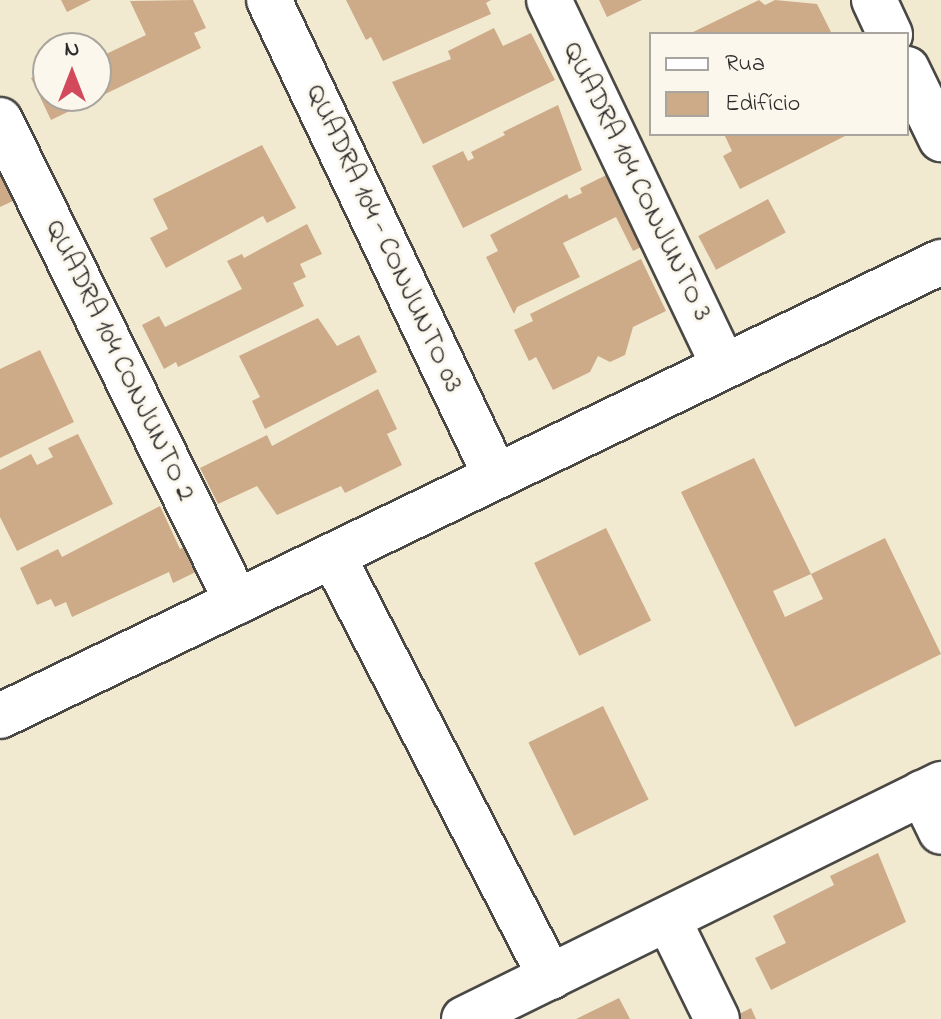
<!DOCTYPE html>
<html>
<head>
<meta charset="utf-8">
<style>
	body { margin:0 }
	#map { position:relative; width:941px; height:1019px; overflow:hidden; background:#f1ead1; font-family:"Indie Flower",sans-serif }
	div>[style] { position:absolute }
	.building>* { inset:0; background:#cdaa88; transform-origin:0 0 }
	.roads { filter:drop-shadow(2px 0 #494844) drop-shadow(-2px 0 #494844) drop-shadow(0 2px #494844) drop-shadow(0 -2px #494844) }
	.street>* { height:44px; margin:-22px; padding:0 22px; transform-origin:22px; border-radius:22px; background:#fff }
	span { translate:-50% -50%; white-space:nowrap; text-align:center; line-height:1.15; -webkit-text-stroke:6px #fbf7ec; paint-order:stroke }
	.street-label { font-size:28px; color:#2b2b2b }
	.legend { position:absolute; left:649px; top:32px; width:260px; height:104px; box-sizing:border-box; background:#fbf7ec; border:2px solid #a8a59f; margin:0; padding:10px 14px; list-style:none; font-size:24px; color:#2b2b2b }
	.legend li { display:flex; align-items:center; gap:16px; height:40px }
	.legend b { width:40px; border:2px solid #a8a59f }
	.north { position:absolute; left:32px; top:32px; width:80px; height:80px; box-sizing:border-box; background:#fbf7ec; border:2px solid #a8a59f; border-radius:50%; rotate:0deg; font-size:22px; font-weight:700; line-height:32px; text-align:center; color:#2b2b2b }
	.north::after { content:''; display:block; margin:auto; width:28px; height:36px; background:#d1495b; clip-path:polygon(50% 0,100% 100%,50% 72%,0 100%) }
</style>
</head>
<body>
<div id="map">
	<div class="building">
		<i style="clip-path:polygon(61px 0,91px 0,67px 12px)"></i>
		<i style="clip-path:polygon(193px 0,206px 28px,194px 33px,201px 48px,51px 120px,31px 78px,48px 69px,48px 96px,96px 96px,96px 66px,107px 61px,104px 55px,146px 35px,130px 1px)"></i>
		<i style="clip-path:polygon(346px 0,491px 0,486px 3px,491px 14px,383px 61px,371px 37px,366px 40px)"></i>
		<i style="clip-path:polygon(599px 0,642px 0,607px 17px)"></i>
		<i style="clip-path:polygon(759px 0,765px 5px,775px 0,817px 4px,832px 34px,689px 34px)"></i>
		<i style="clip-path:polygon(494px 28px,503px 46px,531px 33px,555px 80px,423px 144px,392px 82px,451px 59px,448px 51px)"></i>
		<i style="clip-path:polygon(558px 105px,582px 170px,463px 228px,432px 166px,463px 151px,468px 161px,474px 158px,471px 152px,505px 135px,503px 132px)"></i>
		<i style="clip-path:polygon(724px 134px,849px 134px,740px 189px,723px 156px,732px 151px)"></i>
		<i style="clip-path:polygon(262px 145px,296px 208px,267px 223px,263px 216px,166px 268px,150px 238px,168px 229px,153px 199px)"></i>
		<i style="clip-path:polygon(635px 161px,670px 233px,633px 251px,616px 217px,563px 243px,580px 277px,517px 307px,514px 314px,486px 257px,498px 251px,490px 235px,567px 194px,569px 199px,582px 193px,580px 188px)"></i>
		<i style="clip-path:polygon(0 170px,15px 200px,0 207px)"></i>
		<i style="left:768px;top:199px;width:38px;height:79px;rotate:62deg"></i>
		<i style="clip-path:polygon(307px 224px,322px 254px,300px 264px,306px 277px,293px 283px,304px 306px,178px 367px,176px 362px,164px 369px,142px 325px,159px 316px,165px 327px,242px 289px,227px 261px,242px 254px,244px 258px)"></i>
		<i style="clip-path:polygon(641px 259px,666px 311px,633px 327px,625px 355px,610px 362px,598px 356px,590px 372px,553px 390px,536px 357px,529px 361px,514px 330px,533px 321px,530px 314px)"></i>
		<i style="clip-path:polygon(318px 318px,337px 346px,359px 335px,377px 372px,265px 429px,252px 401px,260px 397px,239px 356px)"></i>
		<i style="clip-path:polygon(40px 350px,74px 422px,0 458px,0 369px)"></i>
		<i style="clip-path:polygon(378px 389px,397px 429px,387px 434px,402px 465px,345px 493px,341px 486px,277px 515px,257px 486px,218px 504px,200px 468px,267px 435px,272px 446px)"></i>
		<i style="clip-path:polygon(78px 434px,113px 504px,17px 551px,0 517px,0 470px,31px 454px,37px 465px,53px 457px,48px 448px)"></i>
		<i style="clip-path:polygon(754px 458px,811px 574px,773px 591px,785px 617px,823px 599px,811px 574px,885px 538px,941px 654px,795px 727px,681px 492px)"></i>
		<i style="clip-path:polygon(160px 506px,180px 549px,192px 543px,204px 568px,173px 583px,169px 572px,72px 617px,66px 602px,55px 607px,51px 599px,37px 605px,20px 568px,58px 549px,62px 557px)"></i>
		<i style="left:606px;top:528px;width:103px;height:80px;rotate:64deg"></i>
		<i style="left:603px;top:706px;width:104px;height:83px;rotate:64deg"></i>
		<i style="clip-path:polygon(878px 853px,906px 922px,771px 990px,755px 958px,786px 943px,773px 916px,834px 885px,830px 876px)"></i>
		<i style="clip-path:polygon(619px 998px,630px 1019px,576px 1019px)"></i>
		<i style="clip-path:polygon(751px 1008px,756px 1019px,729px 1019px)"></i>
	</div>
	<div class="roads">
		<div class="street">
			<i style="left:269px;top:0;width:528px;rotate:64.55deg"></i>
			<i style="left:549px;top:0;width:403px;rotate:64.5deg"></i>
			<i style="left:874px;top:0;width:38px;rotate:65deg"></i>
			<i style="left:907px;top:69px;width:78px;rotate:64.1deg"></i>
			<i style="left:0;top:120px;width:537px;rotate:63.82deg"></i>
			<i style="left:333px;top:556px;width:474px;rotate:62.7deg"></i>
			<i style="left:0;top:716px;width:1045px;rotate:-25.76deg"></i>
			<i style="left:922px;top:793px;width:43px;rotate:64deg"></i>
			<i style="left:668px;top:919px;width:111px;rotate:63.9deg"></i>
			<i style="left:464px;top:1019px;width:532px;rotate:-26.23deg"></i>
		</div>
	</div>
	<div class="street-label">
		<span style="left:636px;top:182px;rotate:64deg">QUADRA 104 CONJUNTO 3</span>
		<span style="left:383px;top:239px;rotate:65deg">QUADRA 104 - CONJUNTO 03</span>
		<span style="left:119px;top:361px;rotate:64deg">QUADRA 104 CONJUNTO 2</span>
	</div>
	<ul class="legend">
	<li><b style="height:10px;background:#fff"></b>Rua</li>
	<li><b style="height:22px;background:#cdaa88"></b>Edifício</li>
	</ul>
	<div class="north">N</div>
</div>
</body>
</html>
